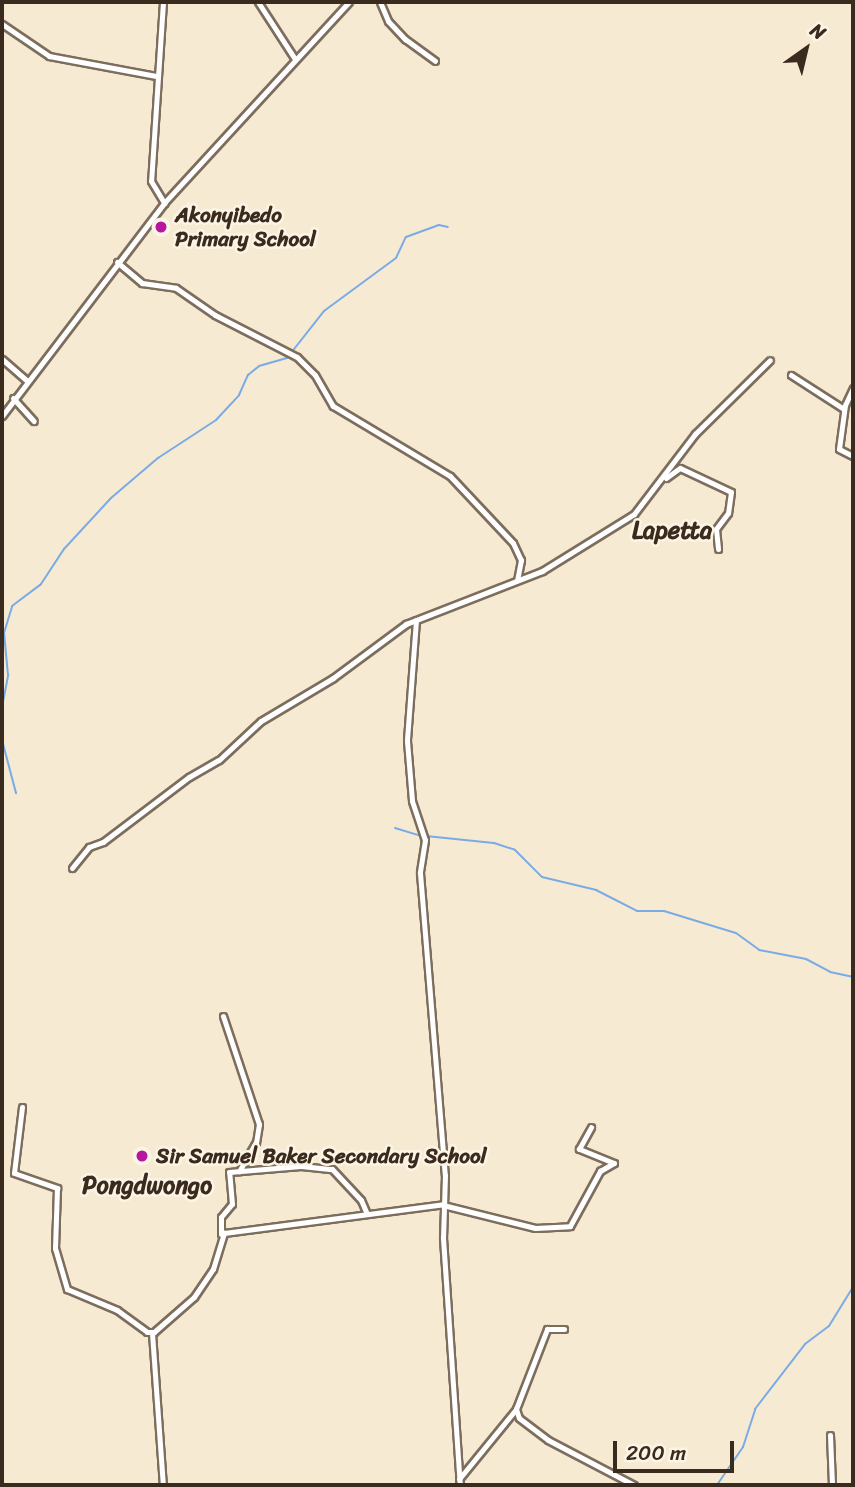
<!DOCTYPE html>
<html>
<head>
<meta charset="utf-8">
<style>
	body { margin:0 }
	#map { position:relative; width:855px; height:1487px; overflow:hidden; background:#f7ead3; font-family:Sriracha,sans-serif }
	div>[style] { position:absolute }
	.stream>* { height:2px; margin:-1px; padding:0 1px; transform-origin:1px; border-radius:1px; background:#7aabe5 }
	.roads { filter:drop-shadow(2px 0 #7d6d5d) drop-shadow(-2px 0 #7d6d5d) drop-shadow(0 2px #7d6d5d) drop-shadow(0 -2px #7d6d5d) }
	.minor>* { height:5px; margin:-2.5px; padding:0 2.5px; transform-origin:2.5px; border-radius:2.5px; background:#fff }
	.dots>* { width:19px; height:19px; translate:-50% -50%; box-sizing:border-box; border:4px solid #fcf5e5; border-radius:50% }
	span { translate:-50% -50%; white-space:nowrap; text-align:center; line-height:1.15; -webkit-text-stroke:5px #fcf5e5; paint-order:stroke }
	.poi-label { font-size:21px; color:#3b2a1e; font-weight:700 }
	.left { translate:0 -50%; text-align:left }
	.quarter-label { font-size:24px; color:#3b2a1e; font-weight:700 }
	.frame { position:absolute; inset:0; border:4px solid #3b2a1e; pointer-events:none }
	.north { position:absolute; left:771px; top:14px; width:70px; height:70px; -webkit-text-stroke:5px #fcf5e5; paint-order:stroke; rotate:34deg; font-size:19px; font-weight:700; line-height:28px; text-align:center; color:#3b2a1e }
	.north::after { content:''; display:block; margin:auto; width:24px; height:32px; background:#3b2a1e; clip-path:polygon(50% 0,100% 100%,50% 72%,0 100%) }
	.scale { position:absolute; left:613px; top:1441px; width:121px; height:32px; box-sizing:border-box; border:4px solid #3b2a1e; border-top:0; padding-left:9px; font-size:21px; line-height:24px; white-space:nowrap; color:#3b2a1e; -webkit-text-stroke:5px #fcf5e5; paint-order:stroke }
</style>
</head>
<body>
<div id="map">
	<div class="stream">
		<i style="left:2px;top:707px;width:33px;rotate:-79deg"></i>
		<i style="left:8px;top:675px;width:42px;rotate:-95.4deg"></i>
		<i style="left:4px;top:633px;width:28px;rotate:-73deg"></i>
		<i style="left:12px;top:606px;width:36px;rotate:-37deg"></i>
		<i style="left:41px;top:584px;width:42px;rotate:-56.7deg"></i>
		<i style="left:64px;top:549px;width:69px;rotate:-47.3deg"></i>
		<i style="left:111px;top:498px;width:62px;rotate:-40.4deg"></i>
		<i style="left:158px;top:458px;width:69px;rotate:-33.2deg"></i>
		<i style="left:216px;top:420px;width:34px;rotate:-47deg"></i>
		<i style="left:239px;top:395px;width:22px;rotate:-66deg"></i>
		<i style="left:248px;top:375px;width:14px;rotate:-39deg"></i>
		<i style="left:259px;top:366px;width:29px;rotate:-16deg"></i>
		<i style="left:287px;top:358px;width:60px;rotate:-51.8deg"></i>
		<i style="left:324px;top:311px;width:89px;rotate:-36.4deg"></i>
		<i style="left:396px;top:258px;width:23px;rotate:-65deg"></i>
		<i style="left:406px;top:237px;width:35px;rotate:-20deg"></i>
		<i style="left:439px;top:225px;width:9px;rotate:13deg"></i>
		<i style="left:2px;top:740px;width:55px;rotate:75.2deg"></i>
		<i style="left:395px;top:828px;width:27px;rotate:17deg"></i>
		<i style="left:426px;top:836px;width:68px;rotate:5.9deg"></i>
		<i style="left:494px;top:843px;width:22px;rotate:18deg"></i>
		<i style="left:515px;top:850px;width:38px;rotate:45deg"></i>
		<i style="left:542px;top:877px;width:56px;rotate:13.5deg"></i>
		<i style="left:596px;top:890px;width:46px;rotate:27.1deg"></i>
		<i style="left:637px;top:911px;width:27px"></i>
		<i style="left:664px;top:911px;width:75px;rotate:17deg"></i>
		<i style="left:736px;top:933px;width:29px;rotate:36deg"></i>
		<i style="left:759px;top:950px;width:48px;rotate:10.8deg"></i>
		<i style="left:806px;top:959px;width:27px;rotate:28deg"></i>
		<i style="left:830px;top:972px;width:24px;rotate:12deg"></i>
		<i style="left:717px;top:1485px;width:46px;rotate:-55.6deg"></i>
		<i style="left:743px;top:1447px;width:40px;rotate:-72deg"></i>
		<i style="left:755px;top:1409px;width:82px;rotate:-52.4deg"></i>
		<i style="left:805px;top:1344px;width:30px;rotate:-37deg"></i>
		<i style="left:829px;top:1326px;width:46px;rotate:-58.4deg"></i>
	</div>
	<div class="roads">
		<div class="minor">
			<i style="left:163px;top:2px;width:179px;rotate:93.8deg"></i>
			<i style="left:151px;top:181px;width:26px;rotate:59deg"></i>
			<i style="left:258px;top:2px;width:68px;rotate:57deg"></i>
			<i style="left:380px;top:2px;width:21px;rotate:67deg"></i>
			<i style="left:388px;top:21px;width:25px;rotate:47deg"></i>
			<i style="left:405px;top:39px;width:37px;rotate:36deg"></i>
			<i style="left:2px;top:24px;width:57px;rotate:34.2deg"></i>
			<i style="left:49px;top:56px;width:109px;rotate:10.6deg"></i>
			<i style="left:117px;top:262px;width:33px;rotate:40deg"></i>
			<i style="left:142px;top:283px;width:34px;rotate:8deg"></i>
			<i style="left:176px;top:288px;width:47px;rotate:34.7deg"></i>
			<i style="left:215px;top:315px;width:92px;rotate:27.1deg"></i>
			<i style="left:297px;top:357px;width:25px;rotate:45deg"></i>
			<i style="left:315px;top:375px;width:36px;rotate:60deg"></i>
			<i style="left:333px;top:406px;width:136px;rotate:30.9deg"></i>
			<i style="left:450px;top:476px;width:92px;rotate:46.8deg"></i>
			<i style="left:513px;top:543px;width:19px;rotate:65deg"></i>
			<i style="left:521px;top:560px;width:20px;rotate:101deg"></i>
			<i style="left:2px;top:359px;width:32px;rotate:41deg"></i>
			<i style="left:791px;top:375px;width:63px;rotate:32.7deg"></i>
			<i style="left:853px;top:388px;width:19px;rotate:115deg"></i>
			<i style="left:845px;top:405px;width:44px;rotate:97.8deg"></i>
			<i style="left:839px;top:449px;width:16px;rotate:27deg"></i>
			<i style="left:13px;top:398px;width:31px;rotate:48deg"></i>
			<i style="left:2px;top:416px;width:268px;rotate:-52.7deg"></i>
			<i style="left:164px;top:203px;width:273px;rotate:-47.4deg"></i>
			<i style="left:666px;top:478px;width:17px;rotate:-36deg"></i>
			<i style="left:680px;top:468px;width:56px;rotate:25.2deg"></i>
			<i style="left:731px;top:492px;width:21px;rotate:98deg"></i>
			<i style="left:728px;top:513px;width:20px;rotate:127deg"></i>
			<i style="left:716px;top:529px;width:20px;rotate:84deg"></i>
			<i style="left:416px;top:620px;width:121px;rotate:94.3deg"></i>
			<i style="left:407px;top:741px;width:60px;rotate:85.2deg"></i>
			<i style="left:412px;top:801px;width:41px;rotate:71.6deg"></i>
			<i style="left:425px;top:840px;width:33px;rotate:99deg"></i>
			<i style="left:420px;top:873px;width:303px;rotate:85.3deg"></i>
			<i style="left:445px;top:1175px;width:63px;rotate:91.8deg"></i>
			<i style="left:443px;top:1238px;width:248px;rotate:86.1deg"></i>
			<i style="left:72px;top:868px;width:27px;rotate:-51deg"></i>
			<i style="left:89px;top:847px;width:15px;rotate:-20deg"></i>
			<i style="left:103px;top:842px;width:108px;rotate:-37.1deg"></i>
			<i style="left:189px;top:777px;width:34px;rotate:-30deg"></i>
			<i style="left:219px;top:760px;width:57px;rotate:-42.9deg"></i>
			<i style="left:261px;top:721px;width:84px;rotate:-30.8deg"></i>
			<i style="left:333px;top:678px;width:91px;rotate:-36.5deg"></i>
			<i style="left:406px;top:624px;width:146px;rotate:-21.3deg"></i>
			<i style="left:542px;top:571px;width:108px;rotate:-31.8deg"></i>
			<i style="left:634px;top:514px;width:101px;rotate:-52.7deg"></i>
			<i style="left:695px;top:434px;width:105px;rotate:-44.6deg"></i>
			<i style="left:223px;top:1016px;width:114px;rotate:71.6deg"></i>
			<i style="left:259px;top:1124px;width:18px;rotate:99deg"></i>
			<i style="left:256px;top:1142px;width:34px;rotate:120deg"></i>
			<i style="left:22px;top:1107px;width:66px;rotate:96.9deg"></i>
			<i style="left:14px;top:1173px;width:46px;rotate:19.2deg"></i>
			<i style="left:57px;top:1188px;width:60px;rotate:91.9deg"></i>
			<i style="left:55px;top:1248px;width:43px;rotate:73.7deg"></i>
			<i style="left:67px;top:1289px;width:54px;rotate:22.8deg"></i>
			<i style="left:117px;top:1310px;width:37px;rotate:36deg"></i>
			<i style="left:147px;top:1332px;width:7px"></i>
			<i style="left:154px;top:1332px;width:53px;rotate:-41.2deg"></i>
			<i style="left:194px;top:1297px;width:34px;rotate:-56deg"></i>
			<i style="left:213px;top:1269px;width:38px;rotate:-73deg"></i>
			<i style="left:224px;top:1233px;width:221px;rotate:-7.5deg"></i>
			<i style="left:443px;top:1205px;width:95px;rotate:14deg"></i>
			<i style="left:535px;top:1228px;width:35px;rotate:-3deg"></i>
			<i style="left:570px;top:1226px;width:63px;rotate:-61.4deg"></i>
			<i style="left:600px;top:1171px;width:16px;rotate:-30deg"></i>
			<i style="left:614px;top:1163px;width:38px;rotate:-158deg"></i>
			<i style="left:579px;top:1149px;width:25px;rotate:-61deg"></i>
			<i style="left:221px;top:1234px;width:17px;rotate:-90deg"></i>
			<i style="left:221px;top:1217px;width:17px;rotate:-50deg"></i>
			<i style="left:232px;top:1204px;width:32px;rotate:-95deg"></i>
			<i style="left:229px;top:1172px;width:72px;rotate:-4.8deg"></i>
			<i style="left:301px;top:1166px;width:31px;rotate:6deg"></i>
			<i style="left:332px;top:1169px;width:42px;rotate:46.9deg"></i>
			<i style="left:361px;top:1200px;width:15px;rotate:67deg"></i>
			<i style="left:152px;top:1333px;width:152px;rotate:85.9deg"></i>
			<i style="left:516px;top:1409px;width:9px;rotate:72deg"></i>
			<i style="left:519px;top:1418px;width:36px;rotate:37deg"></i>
			<i style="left:548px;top:1440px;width:97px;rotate:27.6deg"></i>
			<i style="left:830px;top:1435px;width:50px;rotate:87.7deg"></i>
			<i style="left:459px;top:1479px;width:90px;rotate:-50.8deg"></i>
			<i style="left:516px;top:1409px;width:86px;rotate:-68.8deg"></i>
			<i style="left:547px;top:1329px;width:17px"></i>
		</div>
	</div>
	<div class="dots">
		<i style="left:161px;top:227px;background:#b5179e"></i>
		<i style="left:142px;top:1156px;background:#b5179e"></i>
	</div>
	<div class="poi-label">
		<span class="left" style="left:175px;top:227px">Akonyibedo<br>Primary School</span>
		<span class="left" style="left:156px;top:1156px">Sir Samuel Baker Secondary School</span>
	</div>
	<div class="quarter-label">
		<span style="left:672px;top:531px">Lapetta</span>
		<span style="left:147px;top:1186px">Pongdwongo</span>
	</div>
	<div class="frame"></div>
	<div class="north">N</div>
	<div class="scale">200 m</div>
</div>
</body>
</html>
